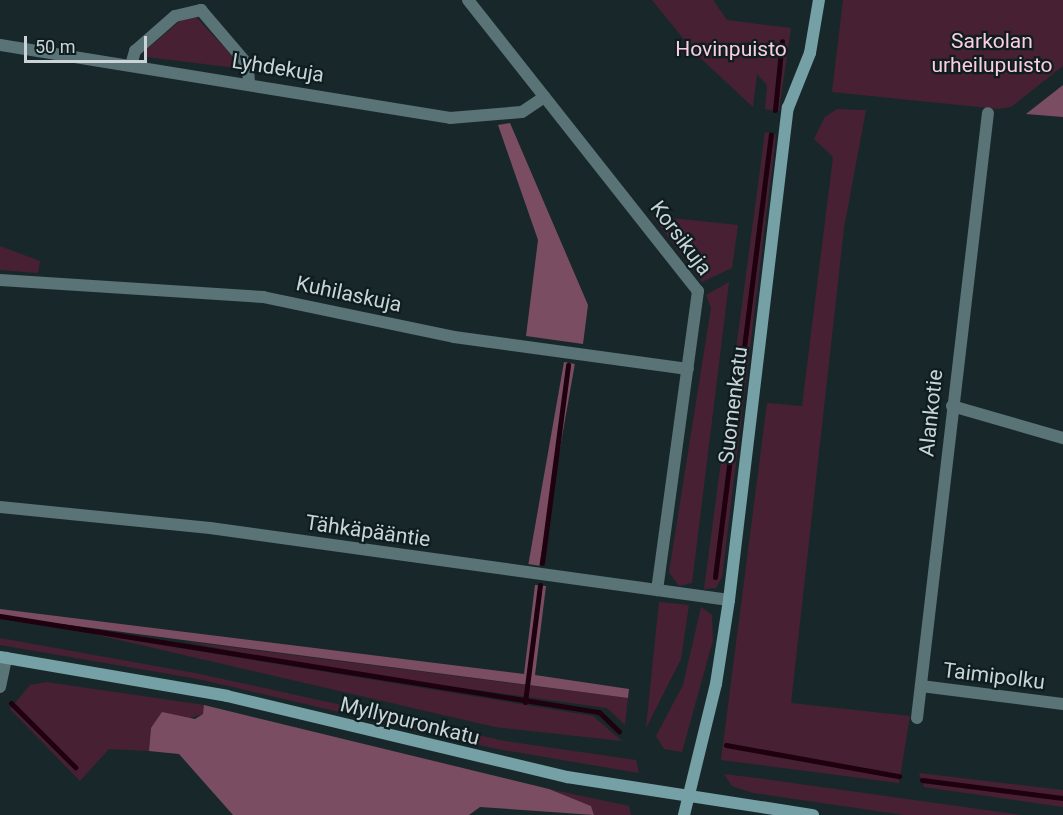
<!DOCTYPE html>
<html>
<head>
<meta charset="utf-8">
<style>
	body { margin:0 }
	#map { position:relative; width:1063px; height:815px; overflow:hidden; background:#18282a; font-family:Roboto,sans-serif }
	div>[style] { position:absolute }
	.green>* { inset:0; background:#482033 }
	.forest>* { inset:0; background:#7b4d62; transform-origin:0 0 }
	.stream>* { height:5px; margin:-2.5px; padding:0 2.5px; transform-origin:2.5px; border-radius:2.5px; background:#1e000e }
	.street>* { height:12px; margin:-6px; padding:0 6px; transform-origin:6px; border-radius:6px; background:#597377 }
	.secondary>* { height:12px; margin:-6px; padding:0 6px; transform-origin:6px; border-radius:6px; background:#75a0a6 }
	span { translate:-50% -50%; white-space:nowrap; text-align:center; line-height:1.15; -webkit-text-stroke:4.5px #0e1e20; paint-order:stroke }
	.park-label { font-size:21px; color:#fccde1 }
	.street-label { font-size:21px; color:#cad4d6 }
	.scale { position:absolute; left:24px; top:36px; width:123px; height:27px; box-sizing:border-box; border:3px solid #cad4d6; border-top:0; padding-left:8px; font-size:18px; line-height:21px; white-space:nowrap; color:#cad4d6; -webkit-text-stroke:4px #0e1e20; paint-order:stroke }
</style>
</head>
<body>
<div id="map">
	<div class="green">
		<i style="clip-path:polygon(652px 0,713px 0,727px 20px,791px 28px,779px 111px,765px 109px,767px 85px,757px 74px,753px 107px,695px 53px)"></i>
		<i style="clip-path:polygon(843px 0,1063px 0,1063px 66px,1011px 107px,998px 109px,832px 92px)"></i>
		<i style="clip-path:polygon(196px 17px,239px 63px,237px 68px,146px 57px,147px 49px,181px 20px)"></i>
		<i style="clip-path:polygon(837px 109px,866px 110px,844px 228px,791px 703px,910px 716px,899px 783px,721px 760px,767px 403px,802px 406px,833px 157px,814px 139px,825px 117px)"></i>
		<i style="clip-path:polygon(765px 132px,776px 135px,722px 577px,716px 588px,704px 589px)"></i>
		<i style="clip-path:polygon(652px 216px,738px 225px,732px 268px,702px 282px)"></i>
		<i style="clip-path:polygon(0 246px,40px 261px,38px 273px,0 270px)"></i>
		<i style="clip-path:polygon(729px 282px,692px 583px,679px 586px,669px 572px,711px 308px,706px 295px)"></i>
		<i style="clip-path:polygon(659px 602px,689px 605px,681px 659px,646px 728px)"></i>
		<i style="clip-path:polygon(701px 607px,712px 615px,713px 640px,682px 752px,664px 749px,656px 736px,683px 685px)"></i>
		<i style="clip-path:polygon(89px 633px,593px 716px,622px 741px,495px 727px)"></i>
		<i style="clip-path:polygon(0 638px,200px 674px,505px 741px,636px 760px,639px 773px,497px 749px,198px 679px,0 645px)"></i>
		<i style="clip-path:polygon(183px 641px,628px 698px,625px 725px,607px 708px,310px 667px)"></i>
		<i style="clip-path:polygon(46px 682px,204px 705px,204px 714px,151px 728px,149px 751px,109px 749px,80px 781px,10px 709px,30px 685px)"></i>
		<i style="clip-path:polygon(919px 773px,1063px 790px,1063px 807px,924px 787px)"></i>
		<i style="clip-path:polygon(724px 774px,756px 778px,1022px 815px,904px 815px,753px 793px,732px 786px)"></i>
		<i style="clip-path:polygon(549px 789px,629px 806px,631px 815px,594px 815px,591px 806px)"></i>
	</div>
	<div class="forest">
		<i style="clip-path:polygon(1063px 85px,1063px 117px,1026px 114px)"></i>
		<i style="clip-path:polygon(510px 123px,588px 305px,583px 344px,526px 336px,538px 240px,498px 125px)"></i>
		<i style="left:564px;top:362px;width:11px;height:205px;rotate:10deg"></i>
		<i style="clip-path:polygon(535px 585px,546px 586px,535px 675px,629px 689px,628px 698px,0 616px,0 609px,524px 674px)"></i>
		<i style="clip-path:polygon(204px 705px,549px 789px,591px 806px,594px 815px,480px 807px,469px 815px,233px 815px,179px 754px,149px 751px,151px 728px,162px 712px,195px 719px,203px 714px)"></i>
	</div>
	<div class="stream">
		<i style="left:775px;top:110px;width:69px;rotate:-84.2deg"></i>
		<i style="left:542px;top:563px;width:200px;rotate:-82.5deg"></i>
		<i style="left:715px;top:577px;width:446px;rotate:-82.8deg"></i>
		<i style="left:0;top:616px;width:607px;rotate:9.11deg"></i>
		<i style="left:599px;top:712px;width:28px;rotate:44deg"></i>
		<i style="left:525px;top:702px;width:118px;rotate:-82.7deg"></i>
		<i style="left:11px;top:703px;width:91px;rotate:45deg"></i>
		<i style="left:726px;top:745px;width:176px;rotate:10.2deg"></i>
		<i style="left:922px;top:780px;width:142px;rotate:7.3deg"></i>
	</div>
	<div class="street">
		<i style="left:468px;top:0;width:371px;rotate:51.7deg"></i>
		<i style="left:698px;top:291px;width:302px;rotate:97.8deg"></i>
		<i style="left:0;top:45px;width:456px;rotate:9.2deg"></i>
		<i style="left:450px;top:118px;width:72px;rotate:-4.8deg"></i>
		<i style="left:522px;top:112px;width:27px;rotate:-34deg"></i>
		<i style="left:131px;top:65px;width:15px;rotate:-74deg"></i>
		<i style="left:135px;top:51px;width:53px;rotate:-41.2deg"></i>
		<i style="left:175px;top:16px;width:27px;rotate:-13deg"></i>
		<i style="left:201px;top:10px;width:72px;rotate:49.5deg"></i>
		<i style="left:248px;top:65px;width:18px;rotate:87deg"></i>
		<i style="left:0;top:280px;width:264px;rotate:3.7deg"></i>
		<i style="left:263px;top:297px;width:195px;rotate:11.8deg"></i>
		<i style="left:454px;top:337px;width:236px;rotate:7.8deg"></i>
		<i style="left:952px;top:406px;width:116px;rotate:16.1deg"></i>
		<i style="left:0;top:507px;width:211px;rotate:5.7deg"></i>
		<i style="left:210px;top:528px;width:524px;rotate:7.9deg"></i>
		<i style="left:921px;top:686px;width:143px;rotate:7.2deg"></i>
		<i style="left:0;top:687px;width:30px;rotate:-78deg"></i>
		<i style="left:917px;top:718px;width:609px;rotate:-83.31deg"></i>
	</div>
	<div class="secondary">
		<i style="left:0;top:657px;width:230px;rotate:9.7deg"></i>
		<i style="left:227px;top:696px;width:350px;rotate:13.4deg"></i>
		<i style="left:567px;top:777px;width:249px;rotate:8.8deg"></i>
		<i style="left:684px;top:815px;width:135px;rotate:-76.3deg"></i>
		<i style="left:716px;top:684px;width:85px;rotate:-81.2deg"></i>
		<i style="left:729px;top:600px;width:496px;rotate:-83.2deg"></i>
		<i style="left:788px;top:108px;width:59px;rotate:-68.2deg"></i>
		<i style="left:810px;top:53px;width:54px;rotate:-80.4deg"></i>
	</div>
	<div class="park-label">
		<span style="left:992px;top:53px">Sarkolan<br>urheilupuisto</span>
		<span style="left:731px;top:49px">Hovinpuisto</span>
	</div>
	<div class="street-label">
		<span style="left:278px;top:68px;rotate:9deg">Lyhdekuja</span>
		<span style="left:681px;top:238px;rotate:53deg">Korsikuja</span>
		<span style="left:349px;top:294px;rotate:12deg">Kuhilaskuja</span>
		<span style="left:733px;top:405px;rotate:-83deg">Suomenkatu</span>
		<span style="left:931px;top:413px;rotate:-84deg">Alankotie</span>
		<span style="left:368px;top:531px;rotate:8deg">Tähkäpääntie</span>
		<span style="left:994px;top:676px;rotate:7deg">Taimipolku</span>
		<span style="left:410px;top:721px;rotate:14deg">Myllypuronkatu</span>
	</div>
	<div class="scale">50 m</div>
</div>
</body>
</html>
